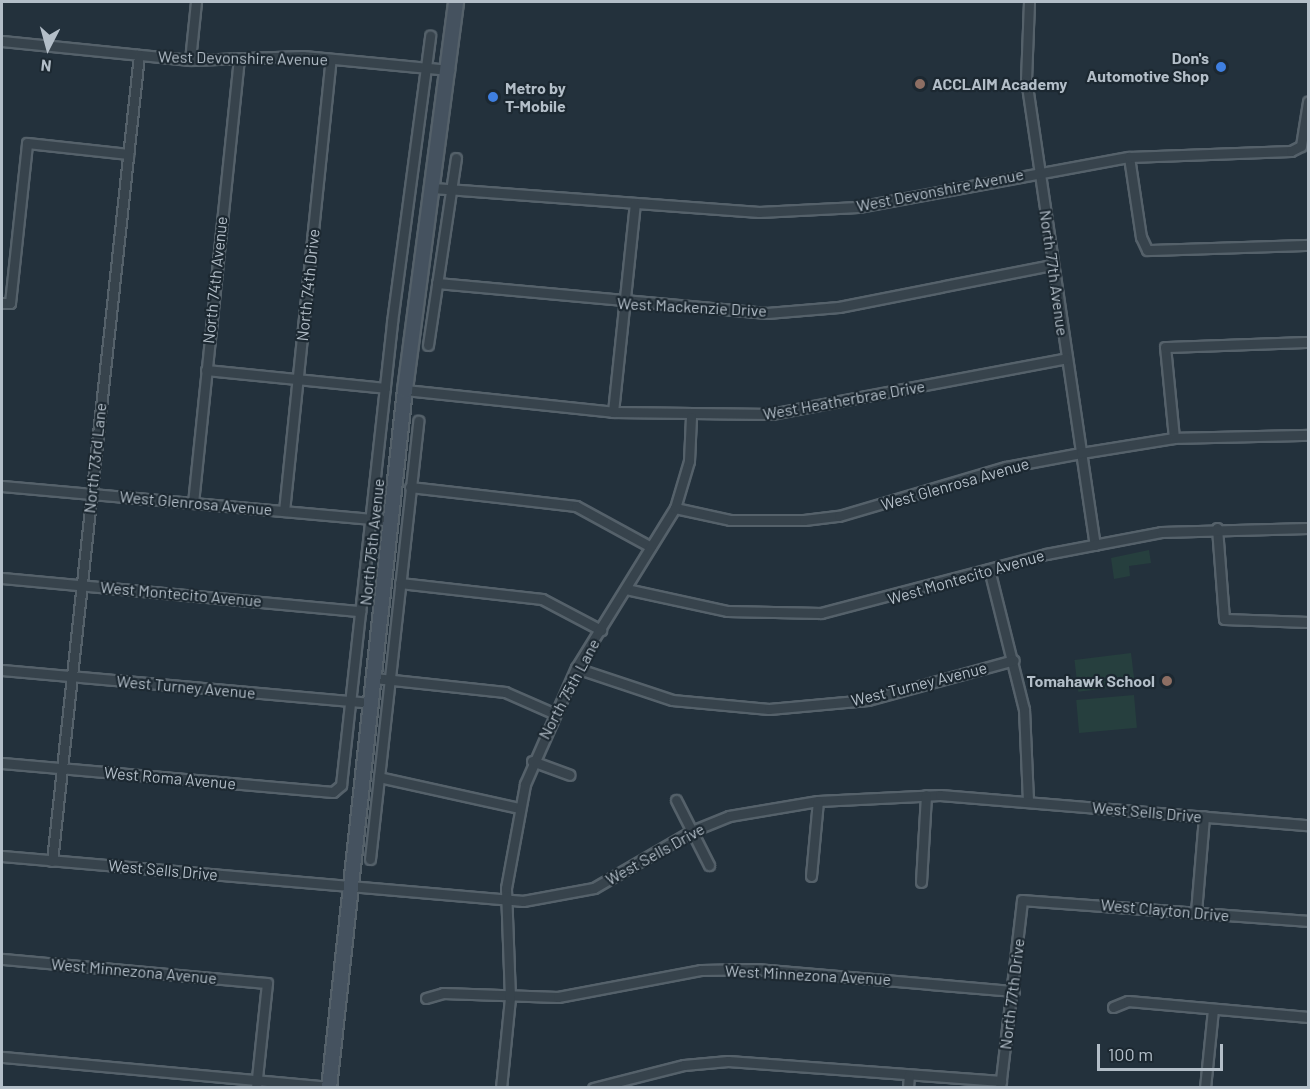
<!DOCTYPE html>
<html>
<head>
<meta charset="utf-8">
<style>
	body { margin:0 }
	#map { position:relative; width:1310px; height:1089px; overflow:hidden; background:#23313c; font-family:Barlow,sans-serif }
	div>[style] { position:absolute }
	.green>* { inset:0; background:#263f3e; transform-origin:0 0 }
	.roads { filter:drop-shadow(2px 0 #55616a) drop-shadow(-2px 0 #55616a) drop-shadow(0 2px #55616a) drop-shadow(0 -2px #55616a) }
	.minor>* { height:9px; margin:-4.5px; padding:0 4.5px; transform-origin:4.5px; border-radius:4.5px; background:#37434c }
	.secondary>* { height:14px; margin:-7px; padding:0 7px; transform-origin:7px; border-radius:7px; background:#45525f }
	.dots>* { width:16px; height:16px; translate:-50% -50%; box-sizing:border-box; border:3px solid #1c2831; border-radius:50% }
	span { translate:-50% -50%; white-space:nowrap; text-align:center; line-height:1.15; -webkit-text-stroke:4.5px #1c2831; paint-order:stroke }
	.street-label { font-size:16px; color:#b3bec8 }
	.poi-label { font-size:16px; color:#b3bec8; font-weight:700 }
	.right { translate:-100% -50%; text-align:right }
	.left { translate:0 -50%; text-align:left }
	.frame { position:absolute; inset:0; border:3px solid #b3bec8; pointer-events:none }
	.north { position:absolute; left:18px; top:18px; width:60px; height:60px; -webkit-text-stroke:4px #1c2831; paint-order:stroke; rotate:186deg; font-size:16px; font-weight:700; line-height:24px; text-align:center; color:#b3bec8 }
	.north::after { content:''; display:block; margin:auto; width:21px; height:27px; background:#b3bec8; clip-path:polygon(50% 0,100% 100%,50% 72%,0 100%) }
	.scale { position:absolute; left:1097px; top:1044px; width:126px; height:27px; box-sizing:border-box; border:3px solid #b3bec8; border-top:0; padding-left:8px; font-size:18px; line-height:21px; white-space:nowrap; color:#b3bec8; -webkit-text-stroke:4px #1c2831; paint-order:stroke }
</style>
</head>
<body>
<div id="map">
	<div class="green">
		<i style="clip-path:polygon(1149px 550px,1151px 563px,1129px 566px,1130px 576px,1114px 579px,1111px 558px)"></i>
		<i style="left:1131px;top:653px;width:32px;height:57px;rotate:83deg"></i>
		<i style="left:1134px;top:695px;width:33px;height:58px;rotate:85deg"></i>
	</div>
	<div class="roads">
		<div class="minor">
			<i style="left:1029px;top:2px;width:77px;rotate:92.2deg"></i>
			<i style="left:1026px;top:79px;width:471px;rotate:81.6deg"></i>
			<i style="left:2px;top:41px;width:189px;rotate:5.8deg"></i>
			<i style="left:190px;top:60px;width:113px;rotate:-2deg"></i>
			<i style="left:303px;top:56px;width:147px;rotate:5.5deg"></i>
			<i style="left:190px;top:60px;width:58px;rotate:-84.1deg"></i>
			<i style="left:1129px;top:157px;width:81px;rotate:81.5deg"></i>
			<i style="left:1141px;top:237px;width:14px;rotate:65deg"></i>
			<i style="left:1147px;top:250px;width:161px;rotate:-1.8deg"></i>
			<i style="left:433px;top:188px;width:327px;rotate:4.2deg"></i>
			<i style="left:759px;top:212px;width:99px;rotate:-2.9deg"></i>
			<i style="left:858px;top:207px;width:276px;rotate:-10.5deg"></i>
			<i style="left:1129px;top:157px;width:162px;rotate:-2.1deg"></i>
			<i style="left:1291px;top:151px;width:11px;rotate:-27deg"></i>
			<i style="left:1301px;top:146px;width:45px;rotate:-81deg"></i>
			<i style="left:437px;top:283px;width:331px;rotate:5.2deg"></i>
			<i style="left:767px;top:313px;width:72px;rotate:-4.8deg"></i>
			<i style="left:839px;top:307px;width:216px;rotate:-11.2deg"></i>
			<i style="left:2px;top:303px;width:8px"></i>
			<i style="left:10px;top:303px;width:161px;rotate:-83.9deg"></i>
			<i style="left:27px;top:143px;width:102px;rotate:6.2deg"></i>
			<i style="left:428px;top:345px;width:189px;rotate:-81.5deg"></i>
			<i style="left:206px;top:370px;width:180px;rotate:5.7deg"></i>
			<i style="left:405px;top:390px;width:209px;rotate:6deg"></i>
			<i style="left:613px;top:412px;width:158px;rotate:0.7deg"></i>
			<i style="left:771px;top:414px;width:300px;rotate:-10.7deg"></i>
			<i style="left:613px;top:412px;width:210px;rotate:-84deg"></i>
			<i style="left:1174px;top:438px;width:91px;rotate:-95.6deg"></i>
			<i style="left:1165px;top:347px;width:143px;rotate:-2deg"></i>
			<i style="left:2px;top:486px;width:391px;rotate:5.1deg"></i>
			<i style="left:410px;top:487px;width:167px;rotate:6.5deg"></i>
			<i style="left:576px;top:506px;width:85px;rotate:28.7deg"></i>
			<i style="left:193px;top:503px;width:447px;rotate:-84.1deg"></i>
			<i style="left:675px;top:508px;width:56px;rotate:12.3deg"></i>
			<i style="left:730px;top:520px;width:74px"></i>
			<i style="left:804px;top:520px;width:35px;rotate:-7deg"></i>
			<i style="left:839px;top:516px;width:174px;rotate:-16.4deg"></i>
			<i style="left:1006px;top:467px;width:76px;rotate:-10.6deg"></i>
			<i style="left:1081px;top:453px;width:94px;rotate:-9.2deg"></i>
			<i style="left:1174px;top:438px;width:134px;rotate:-1.3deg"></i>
			<i style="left:284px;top:511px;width:454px;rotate:-84.1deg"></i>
			<i style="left:1217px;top:528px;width:91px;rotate:85.6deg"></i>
			<i style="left:1224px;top:619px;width:84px;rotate:2deg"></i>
			<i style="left:989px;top:569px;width:144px;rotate:76deg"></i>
			<i style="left:1024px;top:709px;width:93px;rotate:87.5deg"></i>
			<i style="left:2px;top:578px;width:360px;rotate:5.3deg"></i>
			<i style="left:400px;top:583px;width:143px;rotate:6.4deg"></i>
			<i style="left:542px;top:599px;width:67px;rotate:27.7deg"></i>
			<i style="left:626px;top:589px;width:103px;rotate:12.3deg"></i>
			<i style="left:727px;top:611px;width:94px;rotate:1.2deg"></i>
			<i style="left:821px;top:613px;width:233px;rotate:-14.7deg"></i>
			<i style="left:1046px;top:554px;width:117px;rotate:-10.8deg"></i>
			<i style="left:1161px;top:532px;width:147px;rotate:-1.6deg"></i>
			<i style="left:576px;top:668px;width:101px;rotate:18.4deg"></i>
			<i style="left:672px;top:700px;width:97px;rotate:5.3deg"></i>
			<i style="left:769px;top:709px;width:99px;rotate:-5.2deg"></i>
			<i style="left:868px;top:700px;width:151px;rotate:-15.3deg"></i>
			<i style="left:2px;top:670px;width:370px;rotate:5.1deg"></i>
			<i style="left:374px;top:678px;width:132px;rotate:6.1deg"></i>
			<i style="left:505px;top:692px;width:52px;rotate:23.6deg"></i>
			<i style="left:532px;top:761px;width:40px;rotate:20.2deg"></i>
			<i style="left:2px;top:763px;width:332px;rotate:5deg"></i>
			<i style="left:333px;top:792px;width:11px;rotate:-41deg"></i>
			<i style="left:341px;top:785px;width:466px;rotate:-83.7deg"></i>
			<i style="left:392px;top:322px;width:289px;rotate:-82.4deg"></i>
			<i style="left:379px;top:777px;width:143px;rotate:12.5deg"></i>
			<i style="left:676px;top:800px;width:73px;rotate:63.1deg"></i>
			<i style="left:2px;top:856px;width:523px;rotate:4.94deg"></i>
			<i style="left:523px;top:901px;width:72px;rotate:-10.4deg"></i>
			<i style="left:594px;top:888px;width:113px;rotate:-30.2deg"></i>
			<i style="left:692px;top:831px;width:40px;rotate:-22deg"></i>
			<i style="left:729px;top:816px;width:90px;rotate:-9.6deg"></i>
			<i style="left:818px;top:801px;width:122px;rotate:-2.8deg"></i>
			<i style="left:940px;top:795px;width:369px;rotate:4.7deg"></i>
			<i style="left:370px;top:859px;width:441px;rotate:-83.7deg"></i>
			<i style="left:52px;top:861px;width:811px;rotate:-83.84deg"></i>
			<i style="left:811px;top:876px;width:75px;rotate:-84.7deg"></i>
			<i style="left:921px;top:882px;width:87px;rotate:-86.7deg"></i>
			<i style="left:1196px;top:912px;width:96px;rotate:-85.2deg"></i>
			<i style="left:2px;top:959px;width:266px;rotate:5.2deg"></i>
			<i style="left:267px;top:983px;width:106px;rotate:96deg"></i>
			<i style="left:426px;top:998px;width:18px;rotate:-16deg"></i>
			<i style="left:443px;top:993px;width:115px;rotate:2deg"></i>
			<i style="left:558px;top:997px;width:146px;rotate:-10.7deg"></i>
			<i style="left:701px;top:970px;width:55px;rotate:-1deg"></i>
			<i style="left:756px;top:969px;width:259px;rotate:4.9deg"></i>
			<i style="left:1113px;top:1007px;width:16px;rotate:-22deg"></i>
			<i style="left:1128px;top:1001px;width:181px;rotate:5.1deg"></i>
			<i style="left:2px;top:1057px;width:328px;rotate:5.2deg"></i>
			<i style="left:501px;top:1088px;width:90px;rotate:-84.3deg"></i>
			<i style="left:510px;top:998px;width:110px;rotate:-92.1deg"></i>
			<i style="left:506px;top:888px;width:106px;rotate:-79.6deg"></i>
			<i style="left:525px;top:784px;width:127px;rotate:-66.3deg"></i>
			<i style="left:576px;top:668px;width:188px;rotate:-58.3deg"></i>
			<i style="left:675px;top:508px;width:49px;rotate:-73.4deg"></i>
			<i style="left:689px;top:461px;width:44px;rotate:-87.4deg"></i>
			<i style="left:593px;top:1088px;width:94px;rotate:-14.2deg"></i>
			<i style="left:684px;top:1065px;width:44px;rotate:-5.2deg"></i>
			<i style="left:728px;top:1061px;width:274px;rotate:4.2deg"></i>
			<i style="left:908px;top:1088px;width:13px;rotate:-86deg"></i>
			<i style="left:1000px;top:1088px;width:189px;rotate:-83.3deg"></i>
			<i style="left:1022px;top:900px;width:287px;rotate:4.2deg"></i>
			<i style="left:1205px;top:1088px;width:79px;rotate:-84.2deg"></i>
		</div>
		<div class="secondary">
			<i style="left:329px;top:1088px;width:702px;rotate:-83.79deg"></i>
			<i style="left:405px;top:390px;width:391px;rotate:-82.5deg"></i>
		</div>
	</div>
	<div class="dots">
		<i style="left:1221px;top:67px;background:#3f7fe0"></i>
		<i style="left:920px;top:84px;background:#8d6e63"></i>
		<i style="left:493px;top:97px;background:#3f7fe0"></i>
		<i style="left:1167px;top:681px;background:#8d6e63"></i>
	</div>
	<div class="street-label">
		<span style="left:243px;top:58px;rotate:1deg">West Devonshire Avenue</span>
		<span style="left:940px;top:190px;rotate:-11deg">West Devonshire Avenue</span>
		<span style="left:1054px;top:273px;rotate:82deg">North 77th Avenue</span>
		<span style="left:215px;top:280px;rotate:-84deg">North 74th Avenue</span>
		<span style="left:308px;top:285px;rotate:-84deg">North 74th Drive</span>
		<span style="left:692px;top:307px;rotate:3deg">West Mackenzie Drive</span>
		<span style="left:844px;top:400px;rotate:-10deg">West Heatherbrae Drive</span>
		<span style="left:95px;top:458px;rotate:-84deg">North 73rd Lane</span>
		<span style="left:955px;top:484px;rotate:-16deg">West Glenrosa Avenue</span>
		<span style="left:196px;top:503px;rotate:5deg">West Glenrosa Avenue</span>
		<span style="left:372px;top:542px;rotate:-84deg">North 75th Avenue</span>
		<span style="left:966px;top:577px;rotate:-16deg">West Montecito Avenue</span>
		<span style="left:181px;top:594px;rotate:5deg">West Montecito Avenue</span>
		<span style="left:919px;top:684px;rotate:-14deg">West Turney Avenue</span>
		<span style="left:186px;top:687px;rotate:5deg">West Turney Avenue</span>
		<span style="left:569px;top:689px;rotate:-62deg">North 75th Lane</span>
		<span style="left:170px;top:778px;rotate:5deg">West Roma Avenue</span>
		<span style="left:1147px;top:812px;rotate:5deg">West Sells Drive</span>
		<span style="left:655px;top:854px;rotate:-29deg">West Sells Drive</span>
		<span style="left:163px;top:870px;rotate:5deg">West Sells Drive</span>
		<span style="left:1165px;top:910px;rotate:5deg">West Clayton Drive</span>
		<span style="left:134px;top:971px;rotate:5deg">West Minnezona Avenue</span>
		<span style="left:808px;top:975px;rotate:3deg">West Minnezona Avenue</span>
		<span style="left:1012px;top:994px;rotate:-83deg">North 77th Drive</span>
	</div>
	<div class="poi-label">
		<span class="right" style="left:1209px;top:67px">Don's<br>Automotive Shop</span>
		<span class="left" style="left:932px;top:84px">ACCLAIM Academy</span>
		<span class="left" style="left:505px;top:97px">Metro by<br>T-Mobile</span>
		<span class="right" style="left:1155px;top:681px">Tomahawk School</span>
	</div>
	<div class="frame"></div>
	<div class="north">N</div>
	<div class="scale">100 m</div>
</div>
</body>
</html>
